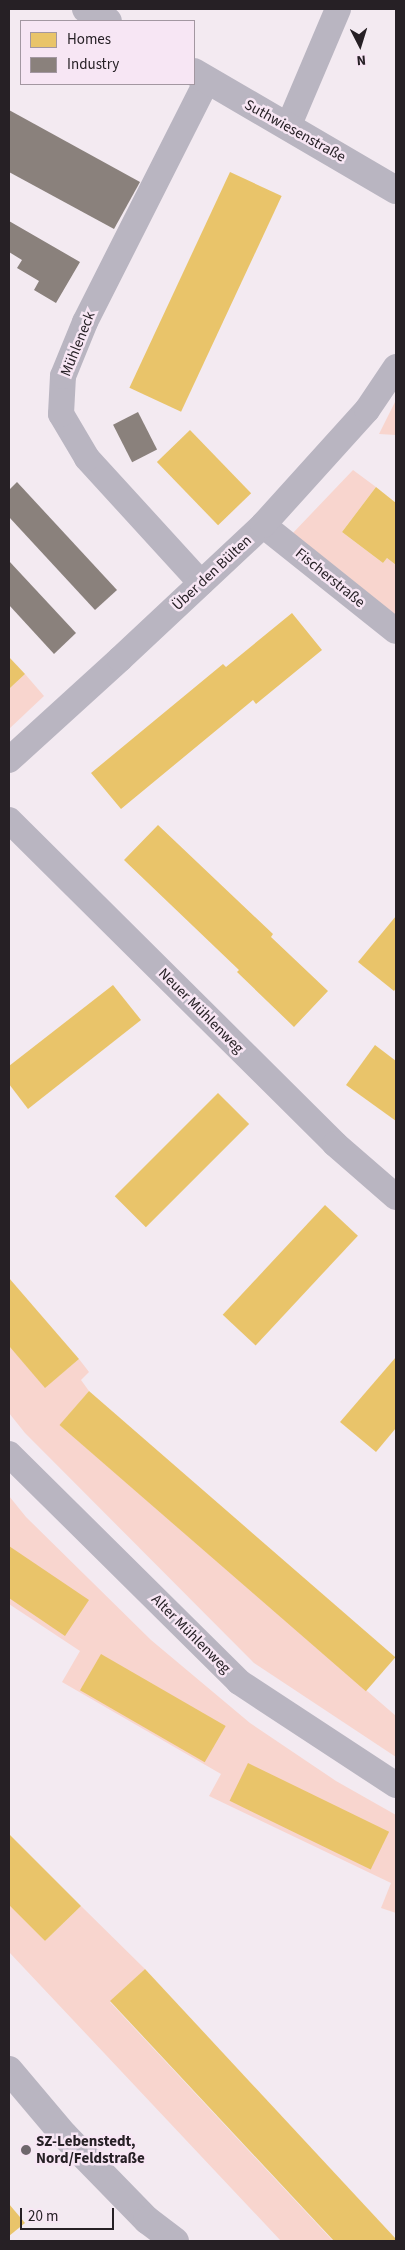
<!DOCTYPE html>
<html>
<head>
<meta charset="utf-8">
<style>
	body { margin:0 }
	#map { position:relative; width:405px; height:2250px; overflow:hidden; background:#f3eaf1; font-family:"Source Sans 3",sans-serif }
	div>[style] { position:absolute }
	.green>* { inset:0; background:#f8d5ce }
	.homes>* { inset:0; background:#e9c46a; transform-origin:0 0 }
	.industry>* { inset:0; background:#8a817c; transform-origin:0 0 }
	.minor>* { height:26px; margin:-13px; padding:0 13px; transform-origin:13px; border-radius:13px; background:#b9b5c1 }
	.tertiary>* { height:28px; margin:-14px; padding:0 14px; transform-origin:14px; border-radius:14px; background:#b9b5c1 }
	.dots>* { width:14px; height:14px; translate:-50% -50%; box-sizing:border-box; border:2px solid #f7e6f4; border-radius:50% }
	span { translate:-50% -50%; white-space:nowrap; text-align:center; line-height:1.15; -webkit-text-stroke:5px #f7e6f4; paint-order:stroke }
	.street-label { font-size:15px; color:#262025 }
	.poi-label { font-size:15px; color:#262025; font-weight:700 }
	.left { translate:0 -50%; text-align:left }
	.frame { position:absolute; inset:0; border:10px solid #262025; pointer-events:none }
	.legend { position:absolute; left:20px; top:20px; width:175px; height:65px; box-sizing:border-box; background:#f7e6f4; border:1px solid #a397a1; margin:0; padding:6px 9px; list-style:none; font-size:15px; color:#262025 }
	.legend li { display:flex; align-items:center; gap:10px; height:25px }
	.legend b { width:25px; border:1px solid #a397a1 }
	.north { position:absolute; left:335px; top:20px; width:50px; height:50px; -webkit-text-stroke:4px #f7e6f4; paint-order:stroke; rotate:175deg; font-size:14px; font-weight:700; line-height:20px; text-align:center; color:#262025 }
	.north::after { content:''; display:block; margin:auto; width:18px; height:22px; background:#262025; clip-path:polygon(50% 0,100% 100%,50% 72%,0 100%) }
	.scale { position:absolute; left:20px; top:2208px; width:94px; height:22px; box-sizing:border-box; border:2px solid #262025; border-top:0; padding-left:6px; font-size:15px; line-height:18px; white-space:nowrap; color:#262025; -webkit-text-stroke:4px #f7e6f4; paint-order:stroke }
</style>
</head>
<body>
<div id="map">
	<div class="green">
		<i style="clip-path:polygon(396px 400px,396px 435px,379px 434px)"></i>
		<i style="clip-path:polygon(353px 470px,376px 487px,342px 532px,383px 563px,387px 558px,396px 565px,396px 616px,291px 535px)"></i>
		<i style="clip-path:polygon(25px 674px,44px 696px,9px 729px,9px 689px)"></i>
		<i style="clip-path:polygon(9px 1346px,45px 1387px,79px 1359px,89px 1372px,81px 1380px,89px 1391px,60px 1425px,396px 1716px,396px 1757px,254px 1663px,25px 1433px,9px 1413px)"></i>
		<i style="clip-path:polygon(9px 1496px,26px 1517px,151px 1640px,250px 1723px,336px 1781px,396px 1815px,396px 1913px,381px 1908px,391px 1883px,209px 1796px,221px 1774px,62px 1682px,80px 1651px,9px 1604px)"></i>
		<i style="clip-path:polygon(9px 1905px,45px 1941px,81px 1906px,145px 1969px,110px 2002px,333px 2241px,281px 2241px,9px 1952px)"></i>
	</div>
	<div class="homes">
		<i style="left:230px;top:172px;width:57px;height:238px;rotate:25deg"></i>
		<i style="left:190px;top:430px;width:88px;height:46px;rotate:46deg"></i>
		<i style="clip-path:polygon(376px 487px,396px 503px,396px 565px,387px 558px,383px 563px,342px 532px)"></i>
		<i style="clip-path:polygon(292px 613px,322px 650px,256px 704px,253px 700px,121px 809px,91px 773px,223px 664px,226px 667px)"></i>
		<i style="clip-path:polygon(9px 657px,25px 674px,9px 689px)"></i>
		<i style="clip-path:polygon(158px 825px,273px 934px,271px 937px,328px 991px,294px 1027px,237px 972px,239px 970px,124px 860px)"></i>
		<i style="clip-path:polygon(396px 916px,396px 988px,394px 991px,358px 962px)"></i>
		<i style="clip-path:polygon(113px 985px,141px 1020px,28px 1109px,9px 1084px,9px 1066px)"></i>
		<i style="clip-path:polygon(375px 1045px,396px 1061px,396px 1121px,346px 1085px)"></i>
		<i style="left:218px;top:1093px;width:44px;height:146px;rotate:45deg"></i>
		<i style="left:325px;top:1205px;width:45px;height:150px;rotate:43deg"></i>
		<i style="clip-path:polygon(9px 1278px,79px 1359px,45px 1388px,9px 1346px)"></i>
		<i style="clip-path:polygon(396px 1357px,396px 1428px,376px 1452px,340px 1422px)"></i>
		<i style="left:89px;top:1391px;width:406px;height:45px;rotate:41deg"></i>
		<i style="clip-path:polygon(9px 1546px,89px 1600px,65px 1636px,9px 1598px)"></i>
		<i style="left:101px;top:1654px;width:144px;height:42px;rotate:30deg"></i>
		<i style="left:248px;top:1763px;width:157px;height:42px;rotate:26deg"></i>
		<i style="clip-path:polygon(9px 1834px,81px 1906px,45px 1941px,9px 1905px)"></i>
		<i style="clip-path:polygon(145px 1969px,396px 2239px,396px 2241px,334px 2241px,110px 2001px)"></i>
		<i style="clip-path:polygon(9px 2204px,25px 2223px,9px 2236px)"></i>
	</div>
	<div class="industry">
		<i style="clip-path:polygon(9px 110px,140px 182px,114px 229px,9px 172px)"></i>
		<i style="clip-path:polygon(9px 221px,80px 262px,56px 303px,34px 290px,39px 281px,17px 268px,22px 260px,9px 252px)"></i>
		<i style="left:138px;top:412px;width:42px;height:28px;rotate:63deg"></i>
		<i style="clip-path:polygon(17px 482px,117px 590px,95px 610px,9px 517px,9px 490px)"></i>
		<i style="clip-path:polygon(9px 561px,76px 633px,54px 654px,9px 605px)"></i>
	</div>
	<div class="minor">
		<i style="left:288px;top:127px;width:128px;rotate:-67deg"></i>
		<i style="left:263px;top:525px;width:170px;rotate:38.6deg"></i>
		<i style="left:201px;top:583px;width:169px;rotate:-132.4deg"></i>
		<i style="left:87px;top:458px;width:51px;rotate:-120.6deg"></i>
		<i style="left:61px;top:414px;width:38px;rotate:-87deg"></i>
		<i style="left:63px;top:376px;width:58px;rotate:-67.8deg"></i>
		<i style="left:85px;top:322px;width:270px;rotate:-63.2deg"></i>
		<i style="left:9px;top:760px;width:150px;rotate:-42.3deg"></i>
		<i style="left:120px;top:659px;width:196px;rotate:-43.1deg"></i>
		<i style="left:263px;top:525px;width:155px;rotate:-47.9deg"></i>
		<i style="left:367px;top:410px;width:52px;rotate:-56deg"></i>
		<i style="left:9px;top:820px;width:460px;rotate:44.8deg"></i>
		<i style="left:335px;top:1144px;width:81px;rotate:41deg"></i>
		<i style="left:9px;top:1454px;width:324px;rotate:44.7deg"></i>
		<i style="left:239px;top:1682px;width:188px;rotate:33.3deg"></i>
	</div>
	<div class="tertiary">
		<i style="left:86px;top:9px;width:25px;rotate:29deg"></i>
		<i style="left:194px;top:72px;width:234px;rotate:30.3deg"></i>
		<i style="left:9px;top:2070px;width:85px;rotate:49.8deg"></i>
		<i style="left:64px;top:2135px;width:119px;rotate:45.7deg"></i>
		<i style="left:147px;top:2220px;width:35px;rotate:37deg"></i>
	</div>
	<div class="dots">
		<i style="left:26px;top:2150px;background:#6e676c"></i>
	</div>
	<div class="street-label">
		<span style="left:295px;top:131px;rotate:29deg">Suthwiesenstraße</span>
		<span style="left:78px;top:344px;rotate:-68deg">Mühleneck</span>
		<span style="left:212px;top:573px;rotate:-43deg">Über den Bülten</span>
		<span style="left:330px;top:578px;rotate:39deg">Fischerstraße</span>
		<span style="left:201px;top:1011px;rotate:45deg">Neuer Mühlenweg</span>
		<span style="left:191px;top:1634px;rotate:45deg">Alter Mühlenweg</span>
	</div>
	<div class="poi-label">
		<span class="left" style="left:36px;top:2150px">SZ-Lebenstedt,<br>Nord/Feldstraße</span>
	</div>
	<div class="frame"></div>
	<ul class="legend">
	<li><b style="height:14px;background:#e9c46a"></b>Homes</li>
	<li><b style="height:14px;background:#8a817c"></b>Industry</li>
	</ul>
	<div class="north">N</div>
	<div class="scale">20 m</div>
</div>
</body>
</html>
